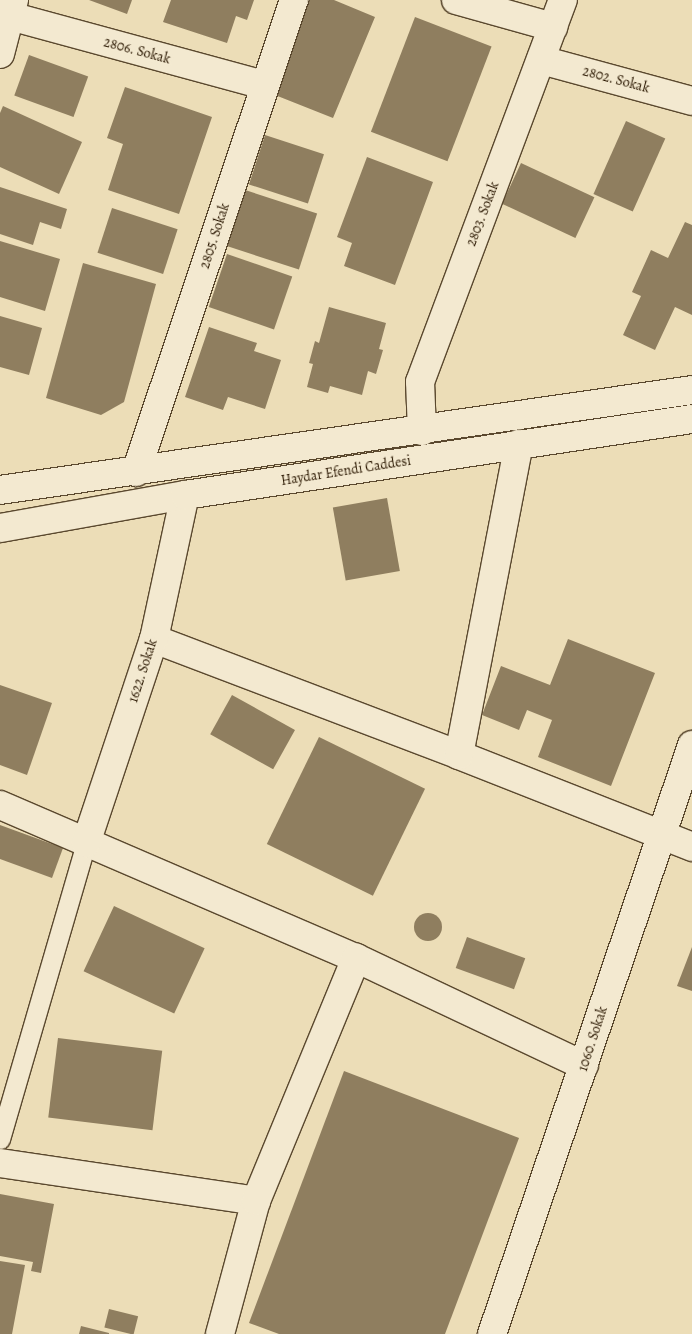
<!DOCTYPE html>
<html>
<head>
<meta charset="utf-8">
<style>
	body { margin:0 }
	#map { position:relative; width:692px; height:1334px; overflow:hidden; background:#ecddb7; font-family:Alegreya,serif }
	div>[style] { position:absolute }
	.building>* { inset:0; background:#8f7e5f; transform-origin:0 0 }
	.round { border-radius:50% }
	.roads { filter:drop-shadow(1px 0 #5a482e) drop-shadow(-1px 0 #5a482e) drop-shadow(0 1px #5a482e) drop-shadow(0 -1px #5a482e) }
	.lane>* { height:19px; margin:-9.5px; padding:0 9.5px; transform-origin:9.5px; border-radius:9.5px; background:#f3e9d0 }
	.street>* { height:28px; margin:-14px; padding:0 14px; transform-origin:14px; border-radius:14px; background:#f3e9d0 }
	.secondary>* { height:28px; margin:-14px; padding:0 14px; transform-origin:14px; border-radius:14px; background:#f3e9d0 }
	span { translate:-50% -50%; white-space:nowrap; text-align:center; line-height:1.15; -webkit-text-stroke:4.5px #f3e9d0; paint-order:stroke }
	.street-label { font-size:14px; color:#2a1700 }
</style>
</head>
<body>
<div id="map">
	<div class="building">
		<i style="clip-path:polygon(89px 0,132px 0,127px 14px)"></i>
		<i style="clip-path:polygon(171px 0,254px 0,247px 20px,236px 16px,227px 43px,163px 22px)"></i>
		<i style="clip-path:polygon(301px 0,334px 0,375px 17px,333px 118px,275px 95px,289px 62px,278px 57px)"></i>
		<i style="left:415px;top:17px;width:82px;height:123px;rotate:21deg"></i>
		<i style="left:29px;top:55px;width:63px;height:43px;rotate:20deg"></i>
		<i style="clip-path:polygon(125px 87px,212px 117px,179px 214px,108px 190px,123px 144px,107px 138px)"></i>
		<i style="clip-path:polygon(3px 106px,82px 142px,59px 194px,0 167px,0 113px)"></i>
		<i style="left:626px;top:121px;width:43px;height:80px;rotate:24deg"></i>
		<i style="left:265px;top:135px;width:62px;height:52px;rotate:18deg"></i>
		<i style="clip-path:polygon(367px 157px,433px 182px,395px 285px,344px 266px,352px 243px,337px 237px)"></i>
		<i style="left:521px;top:163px;width:81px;height:45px;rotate:25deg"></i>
		<i style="clip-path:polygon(0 187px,67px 209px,61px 229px,40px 222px,33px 245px,0 234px)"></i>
		<i style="left:242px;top:189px;width:79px;height:59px;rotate:18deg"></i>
		<i style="left:112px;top:208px;width:69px;height:47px;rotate:18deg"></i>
		<i style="clip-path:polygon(685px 222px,692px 225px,692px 315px,675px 307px,655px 350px,623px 335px,641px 296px,632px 292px,651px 250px,668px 258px)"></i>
		<i style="clip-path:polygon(0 241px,60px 259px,45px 311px,0 297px)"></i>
		<i style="left:227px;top:254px;width:69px;height:56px;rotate:19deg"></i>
		<i style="clip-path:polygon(83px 263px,156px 284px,124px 402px,101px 415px,46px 398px)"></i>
		<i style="clip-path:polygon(329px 307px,386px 323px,379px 349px,383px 350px,376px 374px,368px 371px,362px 395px,330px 386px,328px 393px,307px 387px,313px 364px,309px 363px,315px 341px,319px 343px)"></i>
		<i style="clip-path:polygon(0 316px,42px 328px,29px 375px,0 367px)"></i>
		<i style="clip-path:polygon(209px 327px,257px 343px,254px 351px,281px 360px,265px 409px,228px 397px,223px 410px,185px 397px)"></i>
		<i style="left:387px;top:498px;width:74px;height:55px;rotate:80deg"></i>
		<i style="clip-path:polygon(568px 639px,655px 673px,611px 786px,538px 757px,552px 720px,527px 710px,519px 730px,482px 715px,501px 666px,550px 685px)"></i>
		<i style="clip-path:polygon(0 685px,52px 703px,27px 775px,0 765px)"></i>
		<i style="left:232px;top:695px;width:72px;height:45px;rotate:29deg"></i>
		<i style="left:319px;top:737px;width:118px;height:119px;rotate:26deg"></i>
		<i style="clip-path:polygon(0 825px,63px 848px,52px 878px,0 859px)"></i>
		<i style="left:114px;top:906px;width:100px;height:72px;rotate:25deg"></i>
		<i class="round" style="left:414px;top:913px;width:28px;height:28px"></i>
		<i style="left:467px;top:937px;width:62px;height:33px;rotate:20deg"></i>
		<i style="clip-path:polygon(692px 947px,692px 991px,677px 986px)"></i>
		<i style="left:58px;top:1038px;width:105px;height:80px;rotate:7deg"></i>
		<i style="clip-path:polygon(344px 1071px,519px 1138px,445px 1334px,279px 1334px,249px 1323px)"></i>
		<i style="clip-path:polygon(0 1194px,54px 1204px,41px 1273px,31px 1271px,33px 1262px,0 1256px)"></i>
		<i style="clip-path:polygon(0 1261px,25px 1265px,12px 1334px,0 1334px)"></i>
		<i style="left:109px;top:1309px;width:30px;height:19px;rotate:14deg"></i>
		<i style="clip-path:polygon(81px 1326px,109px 1333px,109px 1334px,79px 1334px)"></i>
	</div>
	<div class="roads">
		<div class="lane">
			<i style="left:0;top:1139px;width:308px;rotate:-73.8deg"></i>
		</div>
		<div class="street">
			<i style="left:456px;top:0;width:101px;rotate:15.6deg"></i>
			<i style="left:10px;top:16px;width:263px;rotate:15.2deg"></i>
			<i style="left:0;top:54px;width:56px;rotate:-75.5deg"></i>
			<i style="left:541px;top:60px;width:156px;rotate:15.2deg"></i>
			<i style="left:422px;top:431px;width:49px;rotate:-92.3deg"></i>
			<i style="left:420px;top:382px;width:408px;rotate:-69.5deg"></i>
			<i style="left:136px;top:472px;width:498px;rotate:-71.5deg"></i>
			<i style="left:154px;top:639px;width:326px;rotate:20.8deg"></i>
			<i style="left:459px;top:755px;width:251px;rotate:21.5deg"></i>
			<i style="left:459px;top:755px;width:317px;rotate:-79.1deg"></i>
			<i style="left:0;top:805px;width:387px;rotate:23.3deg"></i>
			<i style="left:356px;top:958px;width:252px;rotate:25.3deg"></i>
			<i style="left:86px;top:843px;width:215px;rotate:-71.6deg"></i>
			<i style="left:154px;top:639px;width:147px;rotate:-77.9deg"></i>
			<i style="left:0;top:1163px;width:259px;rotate:8.4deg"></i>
			<i style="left:220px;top:1334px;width:138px;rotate:-74.9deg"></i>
			<i style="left:256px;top:1201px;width:263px;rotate:-67.6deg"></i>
			<i style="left:492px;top:1334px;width:622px;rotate:-71.24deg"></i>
		</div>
		<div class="secondary">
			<i style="left:0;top:490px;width:699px;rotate:-8.22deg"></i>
			<i style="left:0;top:528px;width:188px;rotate:-10.1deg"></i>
			<i style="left:185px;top:495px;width:513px;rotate:-8.53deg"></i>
		</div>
	</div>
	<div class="street-label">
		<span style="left:137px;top:51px;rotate:15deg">2806. Sokak</span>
		<span style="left:616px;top:80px;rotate:15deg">2802. Sokak</span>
		<span style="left:483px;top:214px;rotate:-69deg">2803. Sokak</span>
		<span style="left:215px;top:236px;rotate:-72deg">2805. Sokak</span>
		<span style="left:346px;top:471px;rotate:-9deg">Haydar Efendi Caddesi</span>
		<span style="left:143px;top:671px;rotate:-72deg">1622. Sokak</span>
		<span style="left:593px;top:1039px;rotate:-72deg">1060. Sokak</span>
	</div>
</div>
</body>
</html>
